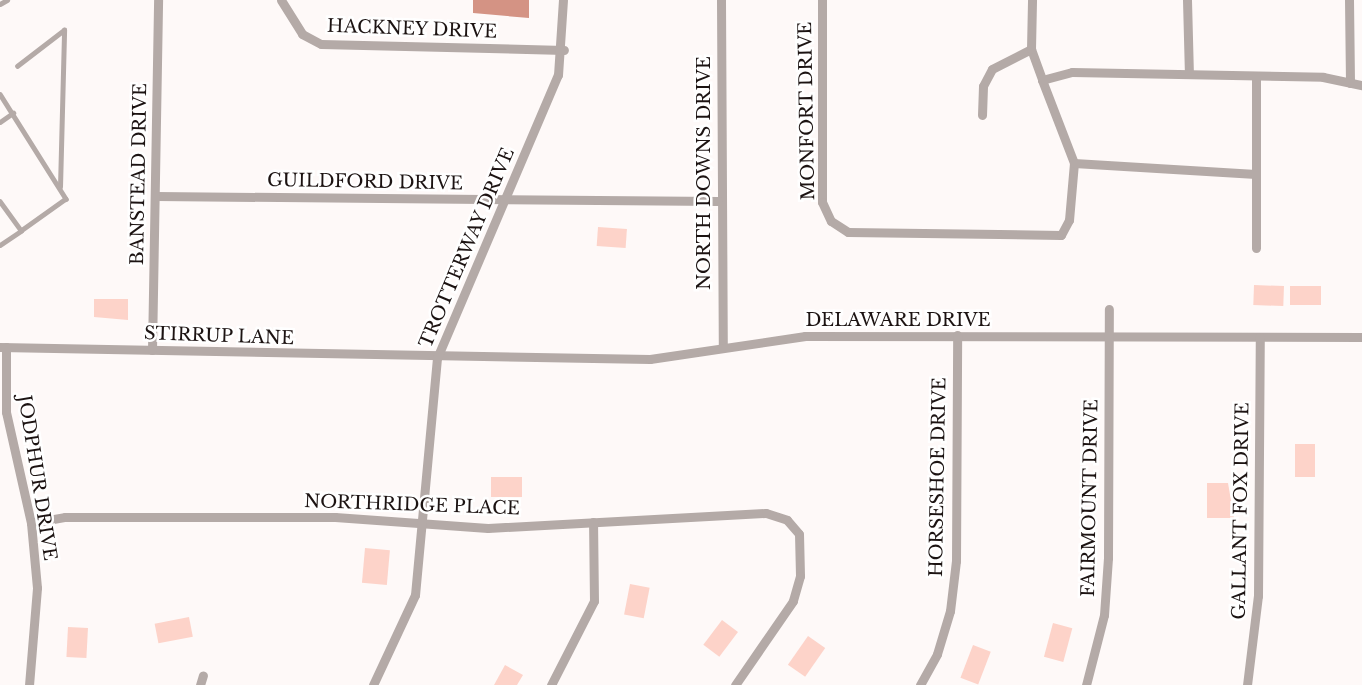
<!DOCTYPE html>
<html>
<head>
<meta charset="utf-8">
<style>
	body { margin:0 }
	#map { position:relative; width:1362px; height:685px; overflow:hidden; background:#fef9f8; font-family:"Libre Baskerville",serif }
	div>[style] { position:absolute }
	.water>* { inset:0; background:#d49384 }
	.building>* { inset:0; background:#fdd3c9; transform-origin:0 0 }
	.service>* { height:4.5px; margin:-2.25px; padding:0 2.25px; transform-origin:2.25px; border-radius:2.25px; background:#b4aaa7 }
	.minor>* { height:9px; margin:-4.5px; padding:0 4.5px; transform-origin:4.5px; border-radius:4.5px; background:#b4aaa7 }
	span { translate:-50% -50%; white-space:nowrap; text-align:center; line-height:1.15; -webkit-text-stroke:5px #fff; paint-order:stroke }
	.street-label { font-size:18px; color:#1c1312 }
</style>
</head>
<body>
<div id="map">
	<div class="water">
		<i style="clip-path:polygon(473px 0,529px 0,529px 18px,473px 13px)"></i>
	</div>
	<div class="building">
		<i style="left:598px;top:227px;width:29px;height:19px;rotate:4deg"></i>
		<i style="left:1254px;top:285px;width:30px;height:20px;rotate:2deg"></i>
		<i style="left:1290px;top:286px;width:31px;height:19px"></i>
		<i style="clip-path:polygon(94px 299px,128px 299px,128px 320px,94px 317px)"></i>
		<i style="left:1295px;top:444px;width:20px;height:33px"></i>
		<i style="left:491px;top:477px;width:31px;height:20px"></i>
		<i style="clip-path:polygon(1207px 483px,1228px 483px,1234px 518px,1207px 518px)"></i>
		<i style="left:365px;top:548px;width:25px;height:35px;rotate:5deg"></i>
		<i style="left:630px;top:584px;width:20px;height:31px;rotate:11deg"></i>
		<i style="left:189px;top:617px;width:20px;height:35px;rotate:79deg"></i>
		<i style="left:722px;top:620px;width:20px;height:31px;rotate:37deg"></i>
		<i style="left:1053px;top:623px;width:20px;height:35px;rotate:15deg"></i>
		<i style="left:68px;top:627px;width:20px;height:30px;rotate:3deg"></i>
		<i style="left:808px;top:636px;width:21px;height:35px;rotate:35deg"></i>
		<i style="left:973px;top:645px;width:19px;height:35px;rotate:21deg"></i>
		<i style="clip-path:polygon(505px 665px,523px 675px,517px 685px,494px 685px)"></i>
	</div>
	<div class="service">
		<i style="left:0;top:4px;width:8px;rotate:-30deg"></i>
		<i style="left:17px;top:66px;width:59px;rotate:-37.5deg"></i>
		<i style="left:0;top:94px;width:124px;rotate:57.8deg"></i>
		<i style="left:66px;top:199px;width:55px;rotate:144.6deg"></i>
		<i style="left:21px;top:231px;width:36px;rotate:-126deg"></i>
		<i style="left:0;top:122px;width:16px;rotate:-35deg"></i>
		<i style="left:60px;top:187px;width:157px;rotate:-88.5deg"></i>
		<i style="left:0;top:245px;width:25px;rotate:-34deg"></i>
	</div>
	<div class="minor">
		<i style="left:281px;top:0;width:40px;rotate:58deg"></i>
		<i style="left:302px;top:34px;width:21px;rotate:28deg"></i>
		<i style="left:321px;top:44px;width:243px;rotate:1.4deg"></i>
		<i style="left:721px;top:0;width:346px;rotate:89.7deg"></i>
		<i style="left:822px;top:0;width:202px;rotate:90deg"></i>
		<i style="left:822px;top:202px;width:21px;rotate:65deg"></i>
		<i style="left:831px;top:221px;width:20px;rotate:33deg"></i>
		<i style="left:848px;top:232px;width:213px;rotate:0.8deg"></i>
		<i style="left:1061px;top:235px;width:17px;rotate:-62deg"></i>
		<i style="left:1069px;top:220px;width:57px;rotate:-85deg"></i>
		<i style="left:1074px;top:163px;width:89px;rotate:-111.1deg"></i>
		<i style="left:1187px;top:0;width:74px;rotate:88.5deg"></i>
		<i style="left:1349px;top:0;width:83px;rotate:89.3deg"></i>
		<i style="left:1031px;top:49px;width:33px;rotate:70deg"></i>
		<i style="left:1042px;top:80px;width:31px;rotate:-15deg"></i>
		<i style="left:1072px;top:72px;width:251px;rotate:1.1deg"></i>
		<i style="left:1323px;top:77px;width:40px;rotate:12deg"></i>
		<i style="left:982px;top:115px;width:29px;rotate:-88deg"></i>
		<i style="left:983px;top:86px;width:19px;rotate:-62deg"></i>
		<i style="left:992px;top:69px;width:44px;rotate:-27.1deg"></i>
		<i style="left:1031px;top:49px;width:49px;rotate:-88.8deg"></i>
		<i style="left:1074px;top:163px;width:182px;rotate:3.5deg"></i>
		<i style="left:156px;top:196px;width:562px;rotate:0.51deg"></i>
		<i style="left:1256px;top:248px;width:172px;rotate:-90deg"></i>
		<i style="left:0;top:347px;width:650px;rotate:1.06deg"></i>
		<i style="left:650px;top:359px;width:157px;rotate:-8.4deg"></i>
		<i style="left:805px;top:336px;width:557px;rotate:0.1deg"></i>
		<i style="left:6px;top:347px;width:65px;rotate:90deg"></i>
		<i style="left:6px;top:412px;width:114px;rotate:77.3deg"></i>
		<i style="left:31px;top:523px;width:65px;rotate:84.7deg"></i>
		<i style="left:37px;top:588px;width:97px;rotate:94.7deg"></i>
		<i style="left:152px;top:350px;width:350px;rotate:-89deg"></i>
		<i style="left:31px;top:523px;width:35px;rotate:-10deg"></i>
		<i style="left:65px;top:517px;width:270px"></i>
		<i style="left:335px;top:517px;width:153px;rotate:4.1deg"></i>
		<i style="left:488px;top:528px;width:278px;rotate:-3.1deg"></i>
		<i style="left:766px;top:513px;width:22px;rotate:18deg"></i>
		<i style="left:787px;top:520px;width:18px;rotate:49deg"></i>
		<i style="left:799px;top:534px;width:42px;rotate:88.6deg"></i>
		<i style="left:800px;top:576px;width:26px;rotate:106deg"></i>
		<i style="left:793px;top:601px;width:102px;rotate:124.6deg"></i>
		<i style="left:200px;top:685px;width:10px;rotate:-73deg"></i>
		<i style="left:373px;top:685px;width:99px;rotate:-65deg"></i>
		<i style="left:415px;top:595px;width:238px;rotate:-84.7deg"></i>
		<i style="left:437px;top:358px;width:308px;rotate:-66.9deg"></i>
		<i style="left:558px;top:75px;width:75px;rotate:-86.2deg"></i>
		<i style="left:551px;top:685px;width:94px;rotate:-62.9deg"></i>
		<i style="left:594px;top:601px;width:79px;rotate:-90.7deg"></i>
		<i style="left:920px;top:685px;width:35px;rotate:-61deg"></i>
		<i style="left:937px;top:654px;width:45px;rotate:-73.2deg"></i>
		<i style="left:950px;top:611px;width:50px;rotate:-83.2deg"></i>
		<i style="left:956px;top:561px;width:226px;rotate:-89.7deg"></i>
		<i style="left:1086px;top:685px;width:72px;rotate:-75.6deg"></i>
		<i style="left:1104px;top:615px;width:57px;rotate:-86deg"></i>
		<i style="left:1108px;top:558px;width:249px;rotate:-89.8deg"></i>
		<i style="left:1247px;top:685px;width:90px;rotate:-83deg"></i>
		<i style="left:1258px;top:596px;width:259px;rotate:-89.6deg"></i>
	</div>
	<div class="street-label">
		<span style="left:412px;top:29px;rotate:2deg">HACKNEY DRIVE</span>
		<span style="left:807px;top:111px;rotate:-91deg">MONFORT DRIVE</span>
		<span style="left:704px;top:173px;rotate:-90deg">NORTH DOWNS DRIVE</span>
		<span style="left:139px;top:174px;rotate:-89deg">BANSTEAD DRIVE</span>
		<span style="left:365px;top:182px;rotate:1deg">GUILDFORD DRIVE</span>
		<span style="left:467px;top:248px;rotate:-67deg">TROTTERWAY DRIVE</span>
		<span style="left:898px;top:320px">DELAWARE DRIVE</span>
		<span style="left:219px;top:336px;rotate:2deg">STIRRUP LANE</span>
		<span style="left:938px;top:477px;rotate:-89deg">HORSESHOE DRIVE</span>
		<span style="left:37px;top:478px;rotate:81deg">JODPHUR DRIVE</span>
		<span style="left:1090px;top:498px;rotate:-89deg">FAIRMOUNT DRIVE</span>
		<span style="left:412px;top:505px;rotate:2deg">NORTHRIDGE PLACE</span>
		<span style="left:1241px;top:511px;rotate:-89deg">GALLANT FOX DRIVE</span>
	</div>
</div>
</body>
</html>
